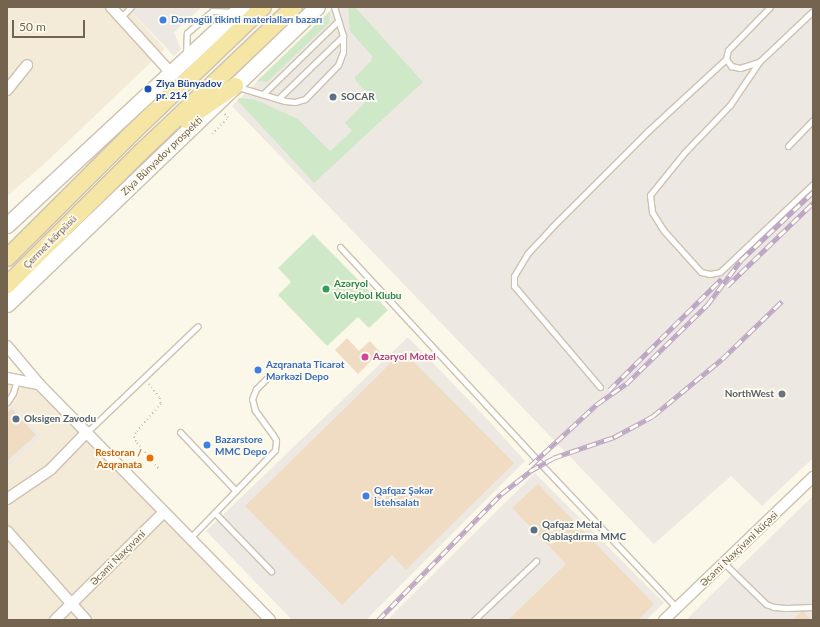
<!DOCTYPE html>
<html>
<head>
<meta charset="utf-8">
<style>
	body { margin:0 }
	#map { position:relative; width:820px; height:627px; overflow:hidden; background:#fbf8e9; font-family:Lato,sans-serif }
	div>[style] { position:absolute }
	.residential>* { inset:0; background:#f3ebd8 }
	.industrial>* { inset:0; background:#ede9e2 }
	.green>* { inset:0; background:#cfe9c8 }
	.building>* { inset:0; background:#efdcc2 }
	.path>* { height:1.5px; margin-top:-0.75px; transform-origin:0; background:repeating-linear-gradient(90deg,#d4c0a5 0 1px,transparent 0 4px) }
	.roads { filter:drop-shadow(1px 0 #cdc2af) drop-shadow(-1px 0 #cdc2af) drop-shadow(0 1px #cdc2af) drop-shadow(0 -1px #cdc2af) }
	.lane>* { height:5px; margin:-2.5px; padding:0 2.5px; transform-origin:2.5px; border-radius:2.5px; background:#fff }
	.street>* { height:10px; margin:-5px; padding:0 5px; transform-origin:5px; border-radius:5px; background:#fff }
	.secondary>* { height:15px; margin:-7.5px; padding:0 7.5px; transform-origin:7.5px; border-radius:7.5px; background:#fff }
	.primary>* { height:16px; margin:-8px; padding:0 8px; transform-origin:8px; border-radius:8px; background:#f5e6a6 }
	.rail>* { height:4.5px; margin-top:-2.25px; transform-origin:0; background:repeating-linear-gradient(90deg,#fefbef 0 9px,#bda7c5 0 18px); box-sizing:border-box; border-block:1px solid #bda7c5 }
	.dots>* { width:11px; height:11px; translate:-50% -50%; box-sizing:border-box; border:2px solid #fefbef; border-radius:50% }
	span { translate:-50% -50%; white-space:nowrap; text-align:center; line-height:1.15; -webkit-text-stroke:3.5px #fefbef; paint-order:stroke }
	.shop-label { font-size:10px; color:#366cbe; font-weight:700 }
	.left { translate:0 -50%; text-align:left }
	.transit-label { font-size:10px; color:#164399; font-weight:700 }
	.service-label { font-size:10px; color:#4e5e75; font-weight:700 }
	.street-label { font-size:10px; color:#74634e }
	.leisure-label { font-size:10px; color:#27864d; font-weight:700 }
	.hotel-label { font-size:10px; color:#b23c85; font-weight:700 }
	.worship-label { font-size:10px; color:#5b616d; font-weight:700 }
	.right { translate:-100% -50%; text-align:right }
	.food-label { font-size:10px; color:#c56008; font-weight:700 }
	.frame { position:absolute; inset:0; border:8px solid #74634e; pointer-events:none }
	.scale { position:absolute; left:12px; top:20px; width:73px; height:18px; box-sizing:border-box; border:2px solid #74634e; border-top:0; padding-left:5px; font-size:12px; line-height:14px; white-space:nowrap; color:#74634e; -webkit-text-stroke:3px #fefbef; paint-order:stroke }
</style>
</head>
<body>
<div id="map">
	<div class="residential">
		<i style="clip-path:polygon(7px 7px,127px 7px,165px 49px,41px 167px,7px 196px)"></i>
		<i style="clip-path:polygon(7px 384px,26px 386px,39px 392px,261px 620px,7px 620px)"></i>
	</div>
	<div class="industrial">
		<i style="clip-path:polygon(127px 7px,202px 7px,174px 32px,181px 49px,174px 56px)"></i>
		<i style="clip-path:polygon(334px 7px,813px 7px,813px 458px,762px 506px,731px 476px,654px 544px,232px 106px)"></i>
		<i style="clip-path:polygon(408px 337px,487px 419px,525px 461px,366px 620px,292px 620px,206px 531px)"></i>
		<i style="clip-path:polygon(7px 401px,41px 436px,7px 467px)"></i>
		<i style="clip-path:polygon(535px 473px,664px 603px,646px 620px,387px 620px)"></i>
		<i style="clip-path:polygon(813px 496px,813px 620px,686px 620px,707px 599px)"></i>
	</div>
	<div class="green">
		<i style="clip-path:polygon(348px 7px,355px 7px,423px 82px,314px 183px,237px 100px,240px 98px,256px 100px,298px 119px,330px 151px,352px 131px,345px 123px,367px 100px,367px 94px,355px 80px,355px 77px,371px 61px,372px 56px,350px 31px)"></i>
		<i style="clip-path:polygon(330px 11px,329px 23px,267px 82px,257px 81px)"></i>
		<i style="clip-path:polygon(313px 234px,388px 310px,369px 328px,358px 317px,327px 346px,278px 295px,291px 282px,278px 268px)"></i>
	</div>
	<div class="building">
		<i style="clip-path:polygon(347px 338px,359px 351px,370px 341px,380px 352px,358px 374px,335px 350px)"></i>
		<i style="clip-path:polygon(403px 351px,514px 463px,406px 570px,392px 555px,342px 605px,245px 506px)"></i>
		<i style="clip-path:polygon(12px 409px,36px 435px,7px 461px,7px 413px)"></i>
		<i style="clip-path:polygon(538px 484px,654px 604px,638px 620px,508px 620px,566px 564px,512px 508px)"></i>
		<i style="clip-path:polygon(803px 611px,811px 620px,793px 620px,802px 611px)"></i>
	</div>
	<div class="path">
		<i style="left:212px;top:134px;width:23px;rotate:-45deg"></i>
		<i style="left:228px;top:118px;width:6px;rotate:-135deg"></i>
		<i style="left:149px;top:384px;width:18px;rotate:52deg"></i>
		<i style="left:160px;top:398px;width:6px;rotate:81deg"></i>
		<i style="left:161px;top:404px;width:38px;rotate:131deg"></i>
		<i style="left:136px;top:433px;width:4px;rotate:117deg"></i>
		<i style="left:134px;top:437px;width:7px;rotate:63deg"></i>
		<i style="left:137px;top:443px;width:35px;rotate:50deg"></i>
	</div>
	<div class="roads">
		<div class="lane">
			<i style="left:770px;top:7px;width:60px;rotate:134.3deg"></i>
			<i style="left:728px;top:50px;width:9px;rotate:103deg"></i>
			<i style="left:726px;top:59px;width:9px;rotate:54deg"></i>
			<i style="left:731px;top:66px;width:9px;rotate:13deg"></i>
			<i style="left:740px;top:68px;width:20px;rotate:-18deg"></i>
			<i style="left:759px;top:62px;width:74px;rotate:-43.4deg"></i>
			<i style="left:121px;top:17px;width:14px;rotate:-45deg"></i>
			<i style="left:186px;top:56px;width:23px;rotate:-88deg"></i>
			<i style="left:187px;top:33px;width:33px;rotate:-41deg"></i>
			<i style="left:212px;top:11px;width:21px;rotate:3deg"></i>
			<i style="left:759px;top:62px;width:52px;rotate:124deg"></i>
			<i style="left:730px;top:105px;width:66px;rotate:133.8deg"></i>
			<i style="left:684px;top:153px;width:54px;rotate:129deg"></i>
			<i style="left:650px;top:195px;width:17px;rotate:83deg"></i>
			<i style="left:652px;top:212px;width:22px;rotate:58deg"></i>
			<i style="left:664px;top:231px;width:55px;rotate:47.9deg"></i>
			<i style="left:701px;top:272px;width:9px;rotate:13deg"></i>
			<i style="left:710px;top:274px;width:10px;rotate:-11deg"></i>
			<i style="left:720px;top:272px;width:128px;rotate:-43.4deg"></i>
			<i style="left:238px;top:87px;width:49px;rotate:16.6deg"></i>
			<i style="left:285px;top:101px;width:10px;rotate:6deg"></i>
			<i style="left:295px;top:102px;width:10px;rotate:-17deg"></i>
			<i style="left:305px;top:99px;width:47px;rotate:-45.9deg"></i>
			<i style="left:338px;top:65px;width:14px;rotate:-69deg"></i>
			<i style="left:343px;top:52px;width:16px;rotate:-90deg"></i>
			<i style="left:343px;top:36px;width:30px;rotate:-107deg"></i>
			<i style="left:263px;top:94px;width:105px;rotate:-44.2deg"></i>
			<i style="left:278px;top:99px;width:91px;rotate:-44.1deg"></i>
			<i style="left:788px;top:146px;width:36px;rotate:-46deg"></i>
			<i style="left:340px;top:247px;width:290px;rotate:47.2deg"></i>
			<i style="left:537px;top:460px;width:204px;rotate:46.6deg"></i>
			<i style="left:600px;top:387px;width:133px;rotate:-130.4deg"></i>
			<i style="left:514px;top:286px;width:10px;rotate:-90deg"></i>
			<i style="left:514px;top:276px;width:26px;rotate:-59deg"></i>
			<i style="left:527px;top:254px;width:35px;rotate:-47deg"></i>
			<i style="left:551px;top:228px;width:137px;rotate:-45deg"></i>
			<i style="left:648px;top:131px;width:106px;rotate:-42.7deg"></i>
			<i style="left:7px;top:402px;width:11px;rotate:-56deg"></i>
			<i style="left:13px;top:393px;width:14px;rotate:-73deg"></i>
			<i style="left:87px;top:432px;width:153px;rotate:-43.7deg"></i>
			<i style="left:180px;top:432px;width:81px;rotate:46.5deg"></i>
			<i style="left:215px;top:513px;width:81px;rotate:46deg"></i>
			<i style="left:191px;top:537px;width:121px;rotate:-46deg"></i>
			<i style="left:275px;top:450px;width:10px;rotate:-84deg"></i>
			<i style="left:276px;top:440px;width:6px;rotate:-121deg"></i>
			<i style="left:273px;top:435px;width:31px;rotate:-126deg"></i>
			<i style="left:255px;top:410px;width:11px;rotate:-105deg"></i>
			<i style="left:252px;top:399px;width:11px;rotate:-68deg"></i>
			<i style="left:256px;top:389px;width:18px;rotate:-45deg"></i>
			<i style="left:724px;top:563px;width:59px;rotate:44.3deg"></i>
			<i style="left:766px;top:604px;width:9px;rotate:21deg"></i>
			<i style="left:774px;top:607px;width:12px;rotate:5deg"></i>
			<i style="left:786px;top:608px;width:27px;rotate:-2deg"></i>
			<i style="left:474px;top:620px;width:86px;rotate:-43.6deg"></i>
		</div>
		<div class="street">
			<i style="left:111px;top:7px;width:89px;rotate:47.7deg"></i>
			<i style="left:7px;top:90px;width:32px;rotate:-51deg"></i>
			<i style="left:7px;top:346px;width:50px;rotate:49.9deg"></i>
			<i style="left:39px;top:384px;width:330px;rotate:45.6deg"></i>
			<i style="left:7px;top:378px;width:33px;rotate:11deg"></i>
			<i style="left:7px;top:499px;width:52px;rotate:-34deg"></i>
			<i style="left:50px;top:470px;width:53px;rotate:-45.8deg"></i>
			<i style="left:7px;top:531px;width:119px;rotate:48.4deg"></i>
			<i style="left:55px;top:620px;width:153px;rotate:-44.7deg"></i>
			<i style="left:664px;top:620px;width:207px;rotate:-43.8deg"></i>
		</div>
		<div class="secondary">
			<i style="left:7px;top:225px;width:321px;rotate:-42.9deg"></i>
			<i style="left:7px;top:304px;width:429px;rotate:-43.8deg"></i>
		</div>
		<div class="primary">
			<i style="left:186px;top:120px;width:60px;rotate:-34.8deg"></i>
			<i style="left:7px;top:258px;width:170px;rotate:-45deg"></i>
			<i style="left:127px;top:138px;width:189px;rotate:-43.9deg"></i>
			<i style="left:7px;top:285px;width:189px;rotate:-44.8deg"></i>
			<i style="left:141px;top:152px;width:211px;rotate:-43.5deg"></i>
		</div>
	</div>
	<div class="rail">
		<i style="left:727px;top:286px;width:120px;rotate:-44deg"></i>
		<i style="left:609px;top:390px;width:158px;rotate:-44.7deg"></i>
		<i style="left:530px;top:466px;width:91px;rotate:-42.8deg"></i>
		<i style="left:597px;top:404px;width:35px;rotate:-35deg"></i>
		<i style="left:626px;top:384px;width:113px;rotate:-44.3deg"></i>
		<i style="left:707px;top:305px;width:56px;rotate:-52.9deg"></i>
		<i style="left:741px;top:260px;width:99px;rotate:-43.4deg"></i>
		<i style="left:378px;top:620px;width:176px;rotate:-45.7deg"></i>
		<i style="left:501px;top:494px;width:37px;rotate:-38deg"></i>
		<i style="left:530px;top:471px;width:26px;rotate:-29deg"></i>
		<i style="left:553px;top:458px;width:65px;rotate:-19deg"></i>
		<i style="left:614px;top:437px;width:44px;rotate:-28.3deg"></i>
		<i style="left:653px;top:416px;width:89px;rotate:-39.6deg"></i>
		<i style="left:722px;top:359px;width:83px;rotate:-44deg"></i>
	</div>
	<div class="dots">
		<i style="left:163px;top:20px;background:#3f7fe0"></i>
		<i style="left:148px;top:89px;background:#1a4fb4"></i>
		<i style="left:333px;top:97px;background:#5c6f8a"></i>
		<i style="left:326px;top:289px;background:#2e9e5b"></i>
		<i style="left:365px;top:357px;background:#d1479c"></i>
		<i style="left:258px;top:370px;background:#3f7fe0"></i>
		<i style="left:782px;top:394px;background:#6b7280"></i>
		<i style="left:16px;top:419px;background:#5c6f8a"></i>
		<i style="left:207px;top:445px;background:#3f7fe0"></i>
		<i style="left:150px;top:458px;background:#e8710a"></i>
		<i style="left:366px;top:496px;background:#3f7fe0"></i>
		<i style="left:534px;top:530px;background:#5c6f8a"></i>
	</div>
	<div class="shop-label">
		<span class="left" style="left:171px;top:20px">Dərnəgül tikinti materialları bazarı</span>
		<span class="left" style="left:266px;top:370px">Azqranata Ticarət<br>Mərkəzi Depo</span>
		<span class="left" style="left:215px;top:445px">Bazarstore<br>MMC Depo</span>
		<span class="left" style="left:374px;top:496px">Qafqaz Şəkər<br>İstehsalatı</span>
	</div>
	<div class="transit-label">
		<span class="left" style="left:156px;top:89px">Ziya Bünyadov<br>pr. 214</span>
	</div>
	<div class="service-label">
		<span class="left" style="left:341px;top:97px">SOCAR</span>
		<span class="left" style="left:24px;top:419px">Oksigen Zavodu</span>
		<span class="left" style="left:542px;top:530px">Qafqaz Metal<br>Qablaşdırma MMC</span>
	</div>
	<div class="street-label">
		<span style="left:162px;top:156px;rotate:-44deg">Ziya Bünyadov prospekti</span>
		<span style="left:50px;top:242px;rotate:-45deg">Çermet körpüsü</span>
		<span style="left:739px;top:549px;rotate:-44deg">Əcəmi Naxçivani küçəsi</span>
		<span style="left:118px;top:558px;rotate:-45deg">Əcəmi Naxçıvani</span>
	</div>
	<div class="leisure-label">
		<span class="left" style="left:334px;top:289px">Azəryol<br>Voleybol Klubu</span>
	</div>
	<div class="hotel-label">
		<span class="left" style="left:373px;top:357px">Azəryol Motel</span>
	</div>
	<div class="worship-label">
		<span class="right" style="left:774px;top:394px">NorthWest</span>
	</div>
	<div class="food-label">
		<span class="right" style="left:142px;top:458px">Restoran /<br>Azqranata</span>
	</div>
	<div class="frame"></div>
	<div class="scale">50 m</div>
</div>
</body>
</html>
